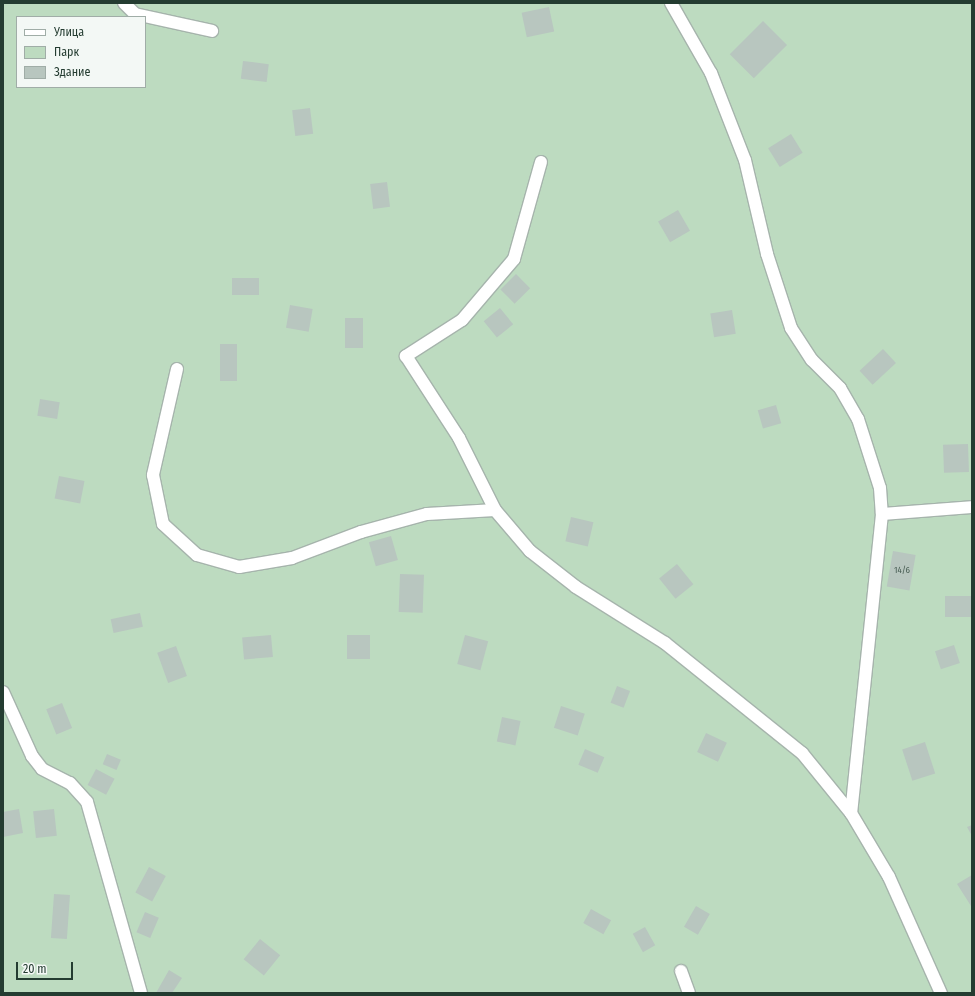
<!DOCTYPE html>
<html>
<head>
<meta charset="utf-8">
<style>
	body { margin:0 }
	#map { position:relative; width:975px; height:996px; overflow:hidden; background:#e3ece6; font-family:"Fira Sans Condensed",sans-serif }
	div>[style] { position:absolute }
	.green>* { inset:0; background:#bddbc0 }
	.building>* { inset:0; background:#b8c6bf; transform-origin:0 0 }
	.roads { filter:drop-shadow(1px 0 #a6b4ac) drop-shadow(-1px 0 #a6b4ac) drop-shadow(0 1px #a6b4ac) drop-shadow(0 -1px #a6b4ac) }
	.minor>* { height:12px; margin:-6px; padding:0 6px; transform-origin:6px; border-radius:6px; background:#fff }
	span { translate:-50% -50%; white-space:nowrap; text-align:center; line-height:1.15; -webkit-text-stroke:3px #f3f8f5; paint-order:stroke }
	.number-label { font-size:9px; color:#495e54 }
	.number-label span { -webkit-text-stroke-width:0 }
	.frame { position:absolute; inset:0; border:4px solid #243c31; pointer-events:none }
	.legend { position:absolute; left:16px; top:16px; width:130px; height:72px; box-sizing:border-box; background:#f3f8f5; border:1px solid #a0ada7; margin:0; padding:5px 7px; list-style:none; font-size:12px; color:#243c31 }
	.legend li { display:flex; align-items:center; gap:8px; height:20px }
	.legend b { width:20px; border:1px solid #a0ada7 }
	.scale { position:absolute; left:16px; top:962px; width:57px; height:18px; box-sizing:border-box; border:2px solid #243c31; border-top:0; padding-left:5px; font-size:12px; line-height:14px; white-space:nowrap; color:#243c31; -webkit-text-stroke:3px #f3f8f5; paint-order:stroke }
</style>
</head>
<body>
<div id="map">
	<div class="green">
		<i style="clip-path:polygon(evenodd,3px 3px,972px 3px,972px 993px,3px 993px,3px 3px,17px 17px,145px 17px,145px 87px,17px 87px,17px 17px)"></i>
	</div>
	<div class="building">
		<i style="left:549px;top:7px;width:25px;height:28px;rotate:78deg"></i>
		<i style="left:763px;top:21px;width:34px;height:47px;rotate:45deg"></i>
		<i style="left:243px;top:61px;width:26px;height:18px;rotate:7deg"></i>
		<i style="left:310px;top:108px;width:26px;height:18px;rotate:83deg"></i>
		<i style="left:791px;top:134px;width:22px;height:27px;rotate:58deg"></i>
		<i style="left:387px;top:182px;width:25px;height:17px;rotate:83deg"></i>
		<i style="left:678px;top:210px;width:24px;height:23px;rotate:60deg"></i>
		<i style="left:516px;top:274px;width:20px;height:22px;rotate:45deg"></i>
		<i style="left:232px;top:278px;width:27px;height:17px"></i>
		<i style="left:290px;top:305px;width:23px;height:23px;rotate:10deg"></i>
		<i style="left:500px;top:308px;width:21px;height:21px;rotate:51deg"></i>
		<i style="left:732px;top:310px;width:24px;height:22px;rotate:81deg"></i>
		<i style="left:345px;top:318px;width:18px;height:30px"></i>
		<i style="left:220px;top:344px;width:17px;height:37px"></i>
		<i style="left:883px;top:349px;width:19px;height:32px;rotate:47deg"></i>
		<i style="left:40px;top:399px;width:20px;height:17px;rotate:9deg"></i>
		<i style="left:776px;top:405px;width:19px;height:19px;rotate:74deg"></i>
		<i style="left:968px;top:444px;width:28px;height:25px;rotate:88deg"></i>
		<i style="left:59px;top:476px;width:26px;height:23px;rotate:11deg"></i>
		<i style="left:571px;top:517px;width:23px;height:25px;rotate:13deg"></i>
		<i style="left:391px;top:536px;width:25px;height:23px;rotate:74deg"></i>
		<i style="left:893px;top:551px;width:23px;height:36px;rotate:10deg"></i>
		<i style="left:677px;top:564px;width:26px;height:23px;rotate:51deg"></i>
		<i style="left:400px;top:574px;width:24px;height:38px;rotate:2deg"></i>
		<i style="left:945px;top:596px;width:27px;height:21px"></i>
		<i style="left:140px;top:613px;width:14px;height:30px;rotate:78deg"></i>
		<i style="left:271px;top:635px;width:22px;height:29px;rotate:85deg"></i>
		<i style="left:370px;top:635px;width:24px;height:23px;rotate:90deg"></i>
		<i style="left:465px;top:635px;width:24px;height:30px;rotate:15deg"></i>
		<i style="left:954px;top:645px;width:19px;height:20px;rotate:72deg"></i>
		<i style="left:176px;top:646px;width:32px;height:20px;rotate:70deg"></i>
		<i style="left:617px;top:686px;width:14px;height:18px;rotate:21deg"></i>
		<i style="left:62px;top:703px;width:27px;height:17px;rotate:68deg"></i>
		<i style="left:561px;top:706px;width:25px;height:23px;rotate:18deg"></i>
		<i style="left:502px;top:717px;width:19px;height:25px;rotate:12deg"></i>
		<i style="left:706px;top:733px;width:23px;height:21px;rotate:25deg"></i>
		<i style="left:925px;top:742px;width:33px;height:24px;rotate:72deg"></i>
		<i style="left:585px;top:749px;width:21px;height:17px;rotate:23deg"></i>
		<i style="left:107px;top:754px;width:15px;height:11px;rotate:23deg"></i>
		<i style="left:96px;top:769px;width:21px;height:18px;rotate:28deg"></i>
		<i style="clip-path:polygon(19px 809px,23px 833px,3px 837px,3px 812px)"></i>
		<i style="left:54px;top:809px;width:27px;height:21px;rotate:84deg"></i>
		<i style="clip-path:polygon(972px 825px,972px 836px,967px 827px)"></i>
		<i style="left:149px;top:867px;width:19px;height:29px;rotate:28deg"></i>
		<i style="clip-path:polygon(972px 875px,972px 906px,971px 906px,957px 884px)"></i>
		<i style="left:54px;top:894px;width:16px;height:44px;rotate:4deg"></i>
		<i style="left:696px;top:906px;width:16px;height:24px;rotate:30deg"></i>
		<i style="left:591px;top:909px;width:23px;height:16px;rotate:29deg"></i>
		<i style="left:145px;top:912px;width:15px;height:22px;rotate:23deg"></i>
		<i style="left:645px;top:927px;width:21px;height:14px;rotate:61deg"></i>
		<i style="left:260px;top:939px;width:26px;height:26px;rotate:39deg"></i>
		<i style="clip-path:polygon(169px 970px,182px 978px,172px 993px,156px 993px)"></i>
	</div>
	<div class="roads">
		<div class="minor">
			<i style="left:124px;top:3px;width:16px;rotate:45deg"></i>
			<i style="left:135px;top:14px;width:79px;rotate:12.4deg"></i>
			<i style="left:671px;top:3px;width:81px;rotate:60.3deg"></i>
			<i style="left:711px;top:73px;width:93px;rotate:68.7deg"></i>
			<i style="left:745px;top:160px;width:97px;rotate:76.8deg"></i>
			<i style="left:767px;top:254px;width:78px;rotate:72deg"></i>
			<i style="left:791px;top:328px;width:38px;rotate:57deg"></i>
			<i style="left:812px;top:360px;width:40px;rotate:45deg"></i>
			<i style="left:840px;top:388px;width:36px;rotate:60deg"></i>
			<i style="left:858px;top:419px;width:72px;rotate:72.3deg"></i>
			<i style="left:880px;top:488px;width:26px;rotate:86deg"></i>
			<i style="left:882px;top:514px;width:301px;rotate:95.9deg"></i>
			<i style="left:541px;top:162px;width:101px;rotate:105.6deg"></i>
			<i style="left:514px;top:259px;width:80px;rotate:130.4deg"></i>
			<i style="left:462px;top:320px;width:67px;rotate:147.3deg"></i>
			<i style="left:406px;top:356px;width:98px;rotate:57.1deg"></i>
			<i style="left:459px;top:438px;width:80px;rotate:63.4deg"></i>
			<i style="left:495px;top:510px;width:54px;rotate:49.5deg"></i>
			<i style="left:530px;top:551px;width:58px;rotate:38deg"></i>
			<i style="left:576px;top:587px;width:105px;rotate:32.2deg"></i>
			<i style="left:665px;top:643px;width:176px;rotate:38.8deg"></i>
			<i style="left:802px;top:753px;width:77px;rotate:50.8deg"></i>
			<i style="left:851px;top:813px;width:74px;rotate:59.3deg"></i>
			<i style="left:889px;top:877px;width:127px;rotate:65.9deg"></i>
			<i style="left:177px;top:369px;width:109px;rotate:102.8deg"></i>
			<i style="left:153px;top:475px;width:50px;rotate:78.5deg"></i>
			<i style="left:163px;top:524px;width:46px;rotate:42.4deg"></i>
			<i style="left:197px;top:555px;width:44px;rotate:15.9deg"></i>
			<i style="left:239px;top:567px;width:54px;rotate:-9.6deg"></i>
			<i style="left:292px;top:558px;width:74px;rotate:-20.6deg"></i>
			<i style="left:361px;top:532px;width:68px;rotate:-15.3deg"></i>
			<i style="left:427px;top:514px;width:68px;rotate:-3.4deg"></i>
			<i style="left:882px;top:514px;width:90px;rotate:-4.4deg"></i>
			<i style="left:3px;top:692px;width:70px;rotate:65.6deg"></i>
			<i style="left:32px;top:756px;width:16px;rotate:52deg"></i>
			<i style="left:42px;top:769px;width:31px;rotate:27deg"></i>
			<i style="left:70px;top:783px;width:25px;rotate:48deg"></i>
			<i style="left:87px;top:802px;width:198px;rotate:74.2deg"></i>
			<i style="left:681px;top:971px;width:23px;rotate:70deg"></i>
		</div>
	</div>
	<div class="number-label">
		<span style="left:902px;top:570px">14/6</span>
	</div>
	<div class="frame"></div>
	<ul class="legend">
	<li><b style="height:5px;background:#fff"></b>Улица</li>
	<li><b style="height:11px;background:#bddbc0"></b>Парк</li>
	<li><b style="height:11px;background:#b8c6bf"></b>Здание</li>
	</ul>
	<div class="scale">20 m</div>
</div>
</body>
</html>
